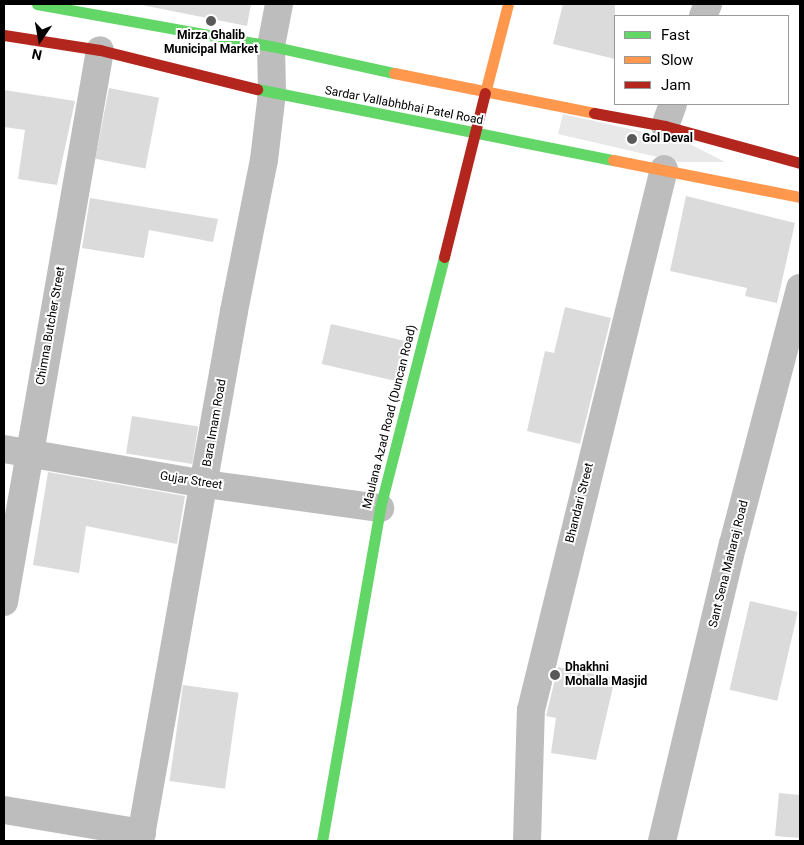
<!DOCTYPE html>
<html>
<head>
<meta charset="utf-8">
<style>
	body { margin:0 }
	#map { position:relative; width:804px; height:845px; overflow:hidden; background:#fff; font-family:Roboto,sans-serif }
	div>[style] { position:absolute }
	.green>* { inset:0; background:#e8e8e8 }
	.building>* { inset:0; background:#dbdbdb; transform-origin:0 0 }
	.street>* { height:28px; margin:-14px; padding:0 14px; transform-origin:14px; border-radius:14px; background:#bdbdbd }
	.fast>* { height:11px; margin:-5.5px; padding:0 5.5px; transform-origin:5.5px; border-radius:5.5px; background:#63d668 }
	.slow>* { height:11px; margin:-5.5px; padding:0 5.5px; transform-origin:5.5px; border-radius:5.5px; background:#ff974d }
	.jam>* { height:11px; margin:-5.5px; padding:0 5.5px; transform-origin:5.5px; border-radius:5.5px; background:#b3261e }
	.dots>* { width:14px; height:14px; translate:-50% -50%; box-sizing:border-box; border:2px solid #fff; border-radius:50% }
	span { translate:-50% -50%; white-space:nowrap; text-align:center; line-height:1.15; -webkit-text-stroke:4px #fff; paint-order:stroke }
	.poi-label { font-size:12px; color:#000; font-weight:700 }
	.left { translate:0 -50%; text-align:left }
	.street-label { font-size:12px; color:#000 }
	.frame { position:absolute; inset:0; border:5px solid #000; pointer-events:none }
	.legend { position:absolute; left:614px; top:15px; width:175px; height:90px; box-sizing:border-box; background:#fff; border:1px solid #999; margin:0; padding:6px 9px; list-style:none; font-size:15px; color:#000 }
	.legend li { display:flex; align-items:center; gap:10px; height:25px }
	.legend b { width:25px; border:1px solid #999 }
	.north { position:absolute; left:15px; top:15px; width:50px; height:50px; -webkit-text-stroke:4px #fff; paint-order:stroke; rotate:192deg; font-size:14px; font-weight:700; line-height:20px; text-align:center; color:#000 }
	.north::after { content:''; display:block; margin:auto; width:18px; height:22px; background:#000; clip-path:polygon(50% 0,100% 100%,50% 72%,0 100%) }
</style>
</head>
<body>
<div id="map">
	<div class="green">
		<i style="clip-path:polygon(563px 114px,684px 141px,725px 162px,679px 162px,558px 134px)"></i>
	</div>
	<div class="building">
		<i style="clip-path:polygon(137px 4px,251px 4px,247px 26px)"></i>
		<i style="clip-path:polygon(563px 4px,615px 4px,615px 59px,553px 44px)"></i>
		<i style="left:109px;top:88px;width:51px;height:72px;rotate:11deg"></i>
		<i style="clip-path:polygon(4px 90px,75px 101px,57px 185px,18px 179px,25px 130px,4px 127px)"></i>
		<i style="clip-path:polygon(686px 196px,795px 223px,777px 303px,745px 296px,747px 288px,670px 271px)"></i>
		<i style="clip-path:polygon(90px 198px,218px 219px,213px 242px,149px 230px,144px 258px,82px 248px)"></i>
		<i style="clip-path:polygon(565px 307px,611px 318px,580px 444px,527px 431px,545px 351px,554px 353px)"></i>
		<i style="left:331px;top:324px;width:77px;height:41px;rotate:13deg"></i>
		<i style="left:132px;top:416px;width:67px;height:38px;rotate:9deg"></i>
		<i style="clip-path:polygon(48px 472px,185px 496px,177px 544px,86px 526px,79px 573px,33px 565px)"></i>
		<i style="left:750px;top:601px;width:49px;height:91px;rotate:13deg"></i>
		<i style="clip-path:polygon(558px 667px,615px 678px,596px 760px,551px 753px,556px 718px,546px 716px,547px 712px)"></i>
		<i style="left:183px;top:685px;width:56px;height:97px;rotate:8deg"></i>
		<i style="clip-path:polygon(779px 793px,800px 795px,800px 838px,775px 836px)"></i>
	</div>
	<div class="street">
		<i style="left:703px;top:16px;width:13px;rotate:-67deg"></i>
		<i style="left:665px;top:126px;width:23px;rotate:-70deg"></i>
		<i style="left:4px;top:449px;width:204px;rotate:9.9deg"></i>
		<i style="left:205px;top:484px;width:177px;rotate:7.8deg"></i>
		<i style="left:4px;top:602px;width:560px;rotate:-80.13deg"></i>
		<i style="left:4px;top:810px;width:140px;rotate:9.5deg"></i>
		<i style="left:140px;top:841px;width:538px;rotate:-79.94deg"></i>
		<i style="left:234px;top:311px;width:154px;rotate:-78.8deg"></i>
		<i style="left:264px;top:160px;width:67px;rotate:-83.2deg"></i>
		<i style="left:272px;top:93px;width:47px;rotate:-91.2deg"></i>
		<i style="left:271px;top:46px;width:43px;rotate:-79.2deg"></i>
		<i style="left:527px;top:841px;width:131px;rotate:-88.3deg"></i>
		<i style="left:531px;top:710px;width:557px;rotate:-76.19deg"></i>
		<i style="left:662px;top:841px;width:305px;rotate:-76.6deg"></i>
		<i style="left:733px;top:544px;width:265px;rotate:-75.3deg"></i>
	</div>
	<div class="fast">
		<i style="left:37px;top:4px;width:238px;rotate:10.2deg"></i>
		<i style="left:271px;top:46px;width:126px;rotate:12.4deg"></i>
		<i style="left:257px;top:89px;width:363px;rotate:11.3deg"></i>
		<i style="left:322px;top:841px;width:338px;rotate:-80.1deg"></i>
		<i style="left:380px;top:508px;width:259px;rotate:-75.7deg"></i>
	</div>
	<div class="slow">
		<i style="left:394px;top:73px;width:204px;rotate:11.3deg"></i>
		<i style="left:485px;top:93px;width:92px;rotate:-75.5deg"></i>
		<i style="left:613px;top:160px;width:191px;rotate:11.2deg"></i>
	</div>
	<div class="jam">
		<i style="left:4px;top:35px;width:97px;rotate:8.9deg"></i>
		<i style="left:100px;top:50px;width:162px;rotate:14deg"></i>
		<i style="left:594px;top:113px;width:72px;rotate:10.4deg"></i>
		<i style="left:665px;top:126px;width:140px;rotate:15.3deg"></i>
		<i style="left:444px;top:257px;width:169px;rotate:-76deg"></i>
	</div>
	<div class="dots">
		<i style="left:211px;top:21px;background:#595959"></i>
		<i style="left:632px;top:139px;background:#595959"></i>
		<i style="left:555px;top:675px;background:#595959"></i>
	</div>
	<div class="poi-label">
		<span style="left:211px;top:43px">Mirza Ghalib<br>Municipal Market</span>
		<span class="left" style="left:642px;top:139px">Gol Deval</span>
		<span class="left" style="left:565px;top:675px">Dhakhni<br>Mohalla Masjid</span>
	</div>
	<div class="street-label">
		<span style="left:404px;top:106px;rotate:11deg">Sardar Vallabhbhai Patel Road</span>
		<span style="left:51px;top:326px;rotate:-80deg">Chimna Butcher Street</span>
		<span style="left:390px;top:417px;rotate:-76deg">Maulana Azad Road (Duncan Road)</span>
		<span style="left:215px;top:423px;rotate:-80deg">Bara Imam Road</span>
		<span style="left:191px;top:481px;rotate:9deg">Gujar Street</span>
		<span style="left:580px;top:503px;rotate:-76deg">Bhandari Street</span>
		<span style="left:729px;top:564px;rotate:-76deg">Sant Sena Maharaj Road</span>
	</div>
	<div class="frame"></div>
	<ul class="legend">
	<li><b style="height:6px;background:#63d668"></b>Fast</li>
	<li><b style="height:6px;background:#ff974d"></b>Slow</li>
	<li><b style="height:6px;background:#b3261e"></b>Jam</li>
	</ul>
	<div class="north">N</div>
</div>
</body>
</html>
